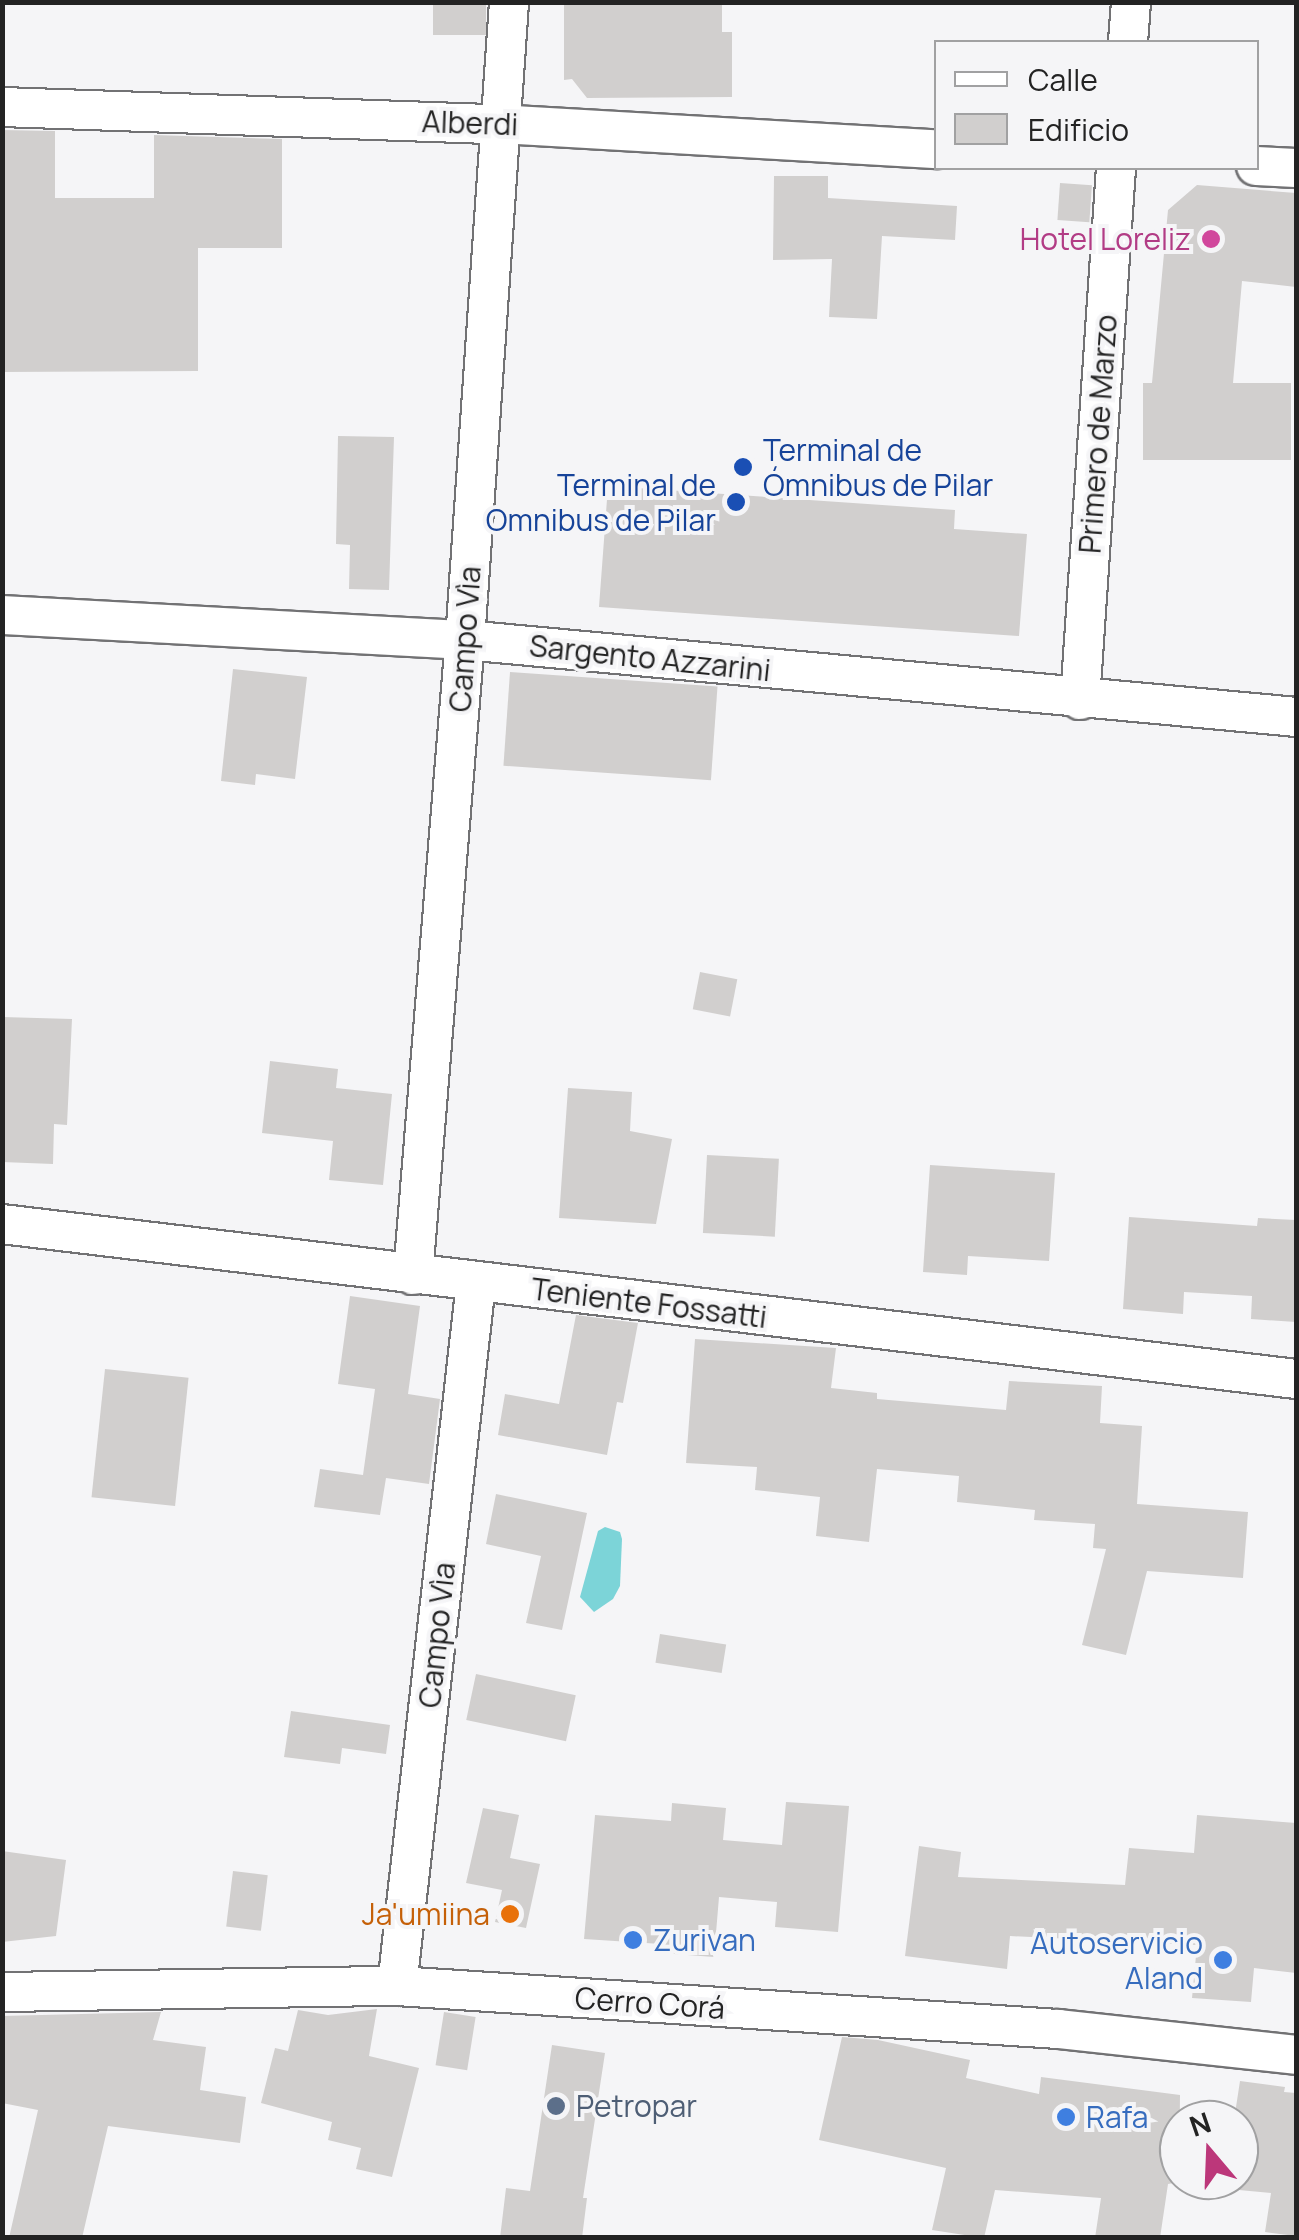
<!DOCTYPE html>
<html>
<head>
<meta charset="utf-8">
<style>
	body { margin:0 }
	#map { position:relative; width:1299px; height:2240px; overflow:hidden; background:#f5f5f7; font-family:Manrope,sans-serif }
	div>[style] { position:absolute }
	.water>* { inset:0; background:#7cd4d8 }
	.building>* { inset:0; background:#d1cfce; transform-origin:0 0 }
	.roads { filter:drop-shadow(2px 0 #727274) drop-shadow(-2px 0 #727274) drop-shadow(0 2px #727274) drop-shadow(0 -2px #727274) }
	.minor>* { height:38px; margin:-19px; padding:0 19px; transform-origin:19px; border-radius:19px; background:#fff }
	.dots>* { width:28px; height:28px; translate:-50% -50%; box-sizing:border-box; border:5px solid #f5f5f7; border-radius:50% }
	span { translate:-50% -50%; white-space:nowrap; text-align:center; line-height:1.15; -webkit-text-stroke:8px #f5f5f7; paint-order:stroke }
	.street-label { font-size:30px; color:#232323 }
	.hotel-label { font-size:30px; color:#b23c85 }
	.right { translate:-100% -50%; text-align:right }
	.transit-label { font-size:30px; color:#164399 }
	.left { translate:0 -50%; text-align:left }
	.food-label { font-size:30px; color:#c56008 }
	.shop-label { font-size:30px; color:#366cbe }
	.service-label { font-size:30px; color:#4e5e75 }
	.frame { position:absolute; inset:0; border:5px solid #232323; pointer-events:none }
	.legend { position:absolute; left:934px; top:40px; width:325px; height:130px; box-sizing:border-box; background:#f5f5f7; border:2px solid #a1a1a2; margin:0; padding:12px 18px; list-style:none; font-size:30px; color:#232323 }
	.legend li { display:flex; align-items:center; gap:20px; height:50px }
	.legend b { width:50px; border:2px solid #a1a1a2 }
	.north { position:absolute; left:1159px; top:2100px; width:100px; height:100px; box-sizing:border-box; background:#f5f5f7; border:2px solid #a1a1a2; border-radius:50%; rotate:341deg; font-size:28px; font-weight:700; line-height:40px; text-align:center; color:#232323 }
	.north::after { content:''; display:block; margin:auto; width:35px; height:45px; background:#bc377a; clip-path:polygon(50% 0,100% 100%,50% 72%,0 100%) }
</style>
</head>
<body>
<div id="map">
	<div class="water">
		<i style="clip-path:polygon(605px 1527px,620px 1532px,622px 1539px,620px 1586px,613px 1599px,594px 1612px,580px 1597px,598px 1531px)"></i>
	</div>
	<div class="building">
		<i style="left:433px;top:2px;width:53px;height:33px"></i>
		<i style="clip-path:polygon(564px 2px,722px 2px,722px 32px,732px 32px,732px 97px,587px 98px,572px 79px,564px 80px)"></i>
		<i style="clip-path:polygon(2px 130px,55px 131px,55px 198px,154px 198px,154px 135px,282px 139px,282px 248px,198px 248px,198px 371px,2px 372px)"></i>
		<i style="clip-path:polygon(774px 176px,828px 176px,828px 198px,957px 206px,955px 240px,882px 236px,877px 319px,829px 317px,832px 259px,773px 260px)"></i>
		<i style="left:1060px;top:183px;width:32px;height:37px;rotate:4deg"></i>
		<i style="clip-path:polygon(1197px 185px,1296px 193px,1296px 287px,1242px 281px,1233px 383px,1291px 383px,1291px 460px,1143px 460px,1143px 383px,1152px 383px,1168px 210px)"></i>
		<i style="clip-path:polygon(338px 436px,394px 437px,389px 590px,349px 589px,350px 545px,336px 544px)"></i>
		<i style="clip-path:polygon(608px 486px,955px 510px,954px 529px,1027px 534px,1019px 636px,599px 607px)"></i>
		<i style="clip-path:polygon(233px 669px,307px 677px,295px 779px,256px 774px,255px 785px,221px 781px)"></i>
		<i style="left:510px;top:672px;width:208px;height:94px;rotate:4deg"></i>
		<i style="left:700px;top:972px;width:38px;height:38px;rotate:11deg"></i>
		<i style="clip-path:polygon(2px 1017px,72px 1019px,67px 1125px,54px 1124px,53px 1164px,2px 1162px)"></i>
		<i style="clip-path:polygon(270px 1061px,338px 1069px,336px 1088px,392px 1094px,383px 1185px,329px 1180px,333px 1141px,262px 1133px)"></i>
		<i style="clip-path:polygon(568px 1088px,632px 1092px,630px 1131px,672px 1139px,656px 1224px,559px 1218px)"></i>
		<i style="left:707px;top:1155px;width:72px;height:78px;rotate:3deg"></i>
		<i style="clip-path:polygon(930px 1165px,1055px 1173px,1049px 1261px,968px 1256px,967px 1275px,923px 1272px)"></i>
		<i style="clip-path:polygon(1129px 1217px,1257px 1226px,1258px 1218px,1296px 1220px,1296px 1322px,1251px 1319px,1252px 1296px,1184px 1292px,1183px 1314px,1123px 1309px)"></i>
		<i style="clip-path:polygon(350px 1296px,420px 1306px,408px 1394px,440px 1399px,429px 1484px,386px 1478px,380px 1515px,314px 1507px,320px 1469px,363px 1475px,375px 1389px,338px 1384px)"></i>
		<i style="clip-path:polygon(576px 1315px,638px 1323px,623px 1403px,617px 1402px,607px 1455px,498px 1435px,505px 1394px,559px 1404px)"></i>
		<i style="clip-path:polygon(695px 1339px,836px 1348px,831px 1388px,877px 1393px,877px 1399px,1006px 1410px,1009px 1381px,1102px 1386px,1100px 1423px,1142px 1426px,1137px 1504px,1248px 1512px,1243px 1578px,1147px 1571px,1126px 1655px,1082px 1645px,1106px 1549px,1093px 1548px,1095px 1524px,1034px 1520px,1035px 1510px,957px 1502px,959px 1476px,877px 1469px,869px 1542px,816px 1536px,820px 1497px,755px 1490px,757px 1467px,686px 1463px)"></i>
		<i style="left:105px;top:1369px;width:84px;height:129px;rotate:6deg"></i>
		<i style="clip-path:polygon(496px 1494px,587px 1513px,562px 1630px,526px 1623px,541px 1556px,486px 1544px)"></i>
		<i style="left:660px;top:1634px;width:67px;height:29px;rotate:9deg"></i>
		<i style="left:476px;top:1674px;width:102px;height:47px;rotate:12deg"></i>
		<i style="clip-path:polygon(291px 1711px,390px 1725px,386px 1754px,342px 1748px,340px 1764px,284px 1757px)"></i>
		<i style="clip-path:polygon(786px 1802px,849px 1806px,838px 1932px,775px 1927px,777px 1902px,719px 1897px,714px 1957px,661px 1953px,661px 1944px,584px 1939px,595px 1815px,671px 1821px,672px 1803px,726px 1808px,723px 1840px,782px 1845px)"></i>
		<i style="clip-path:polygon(483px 1808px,519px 1815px,510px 1858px,540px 1864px,526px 1928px,495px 1922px,502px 1890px,466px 1883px)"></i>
		<i style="clip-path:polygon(1197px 1815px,1296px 1823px,1296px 1973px,1254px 1968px,1251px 2002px,1192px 1998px,1197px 1945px,1010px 1936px,1007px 1969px,905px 1956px,919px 1846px,961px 1852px,958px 1877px,1125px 1885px,1129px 1848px,1194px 1853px)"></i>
		<i style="clip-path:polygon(2px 1851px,66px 1860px,56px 1936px,2px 1942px)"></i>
		<i style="left:233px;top:1871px;width:35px;height:56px;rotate:7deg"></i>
		<i style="clip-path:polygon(377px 2009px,369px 2056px,419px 2068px,392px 2177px,356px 2169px,361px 2148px,328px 2140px,332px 2122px,261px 2103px,275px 2048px,288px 2051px,298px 2010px,328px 2015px)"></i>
		<i style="clip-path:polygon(161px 2012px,153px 2040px,206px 2047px,200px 2090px,246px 2097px,240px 2143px,108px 2126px,82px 2238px,9px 2238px,38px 2110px,2px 2103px,2px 2016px)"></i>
		<i style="left:444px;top:2012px;width:32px;height:54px;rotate:9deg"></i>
		<i style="clip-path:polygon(842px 2037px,878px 2040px,970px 2060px,966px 2078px,1039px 2094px,1041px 2077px,1180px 2095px,1179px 2182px,1168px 2184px,1160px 2238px,1095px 2238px,1101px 2198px,995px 2190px,984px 2238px,932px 2230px,946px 2168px,819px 2140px)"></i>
		<i style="clip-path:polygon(552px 2045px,605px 2053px,583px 2198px,587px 2198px,582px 2238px,500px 2238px,506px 2188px,530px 2191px)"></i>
		<i style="clip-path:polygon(1240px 2081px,1285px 2087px,1284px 2092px,1296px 2093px,1296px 2236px,1265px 2232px,1271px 2193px,1239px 2190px,1239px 2120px,1234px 2120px)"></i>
	</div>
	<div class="roads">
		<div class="minor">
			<i style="left:1128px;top:42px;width:40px;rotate:-85.7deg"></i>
			<i style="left:2px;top:107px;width:496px;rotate:2deg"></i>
			<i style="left:498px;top:124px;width:439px;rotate:3.3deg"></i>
			<i style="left:1256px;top:166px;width:40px;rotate:2.9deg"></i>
			<i style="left:2px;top:615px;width:464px;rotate:3.1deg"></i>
			<i style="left:465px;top:640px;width:835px;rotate:5.29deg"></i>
			<i style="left:1080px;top:700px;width:533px;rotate:-86.13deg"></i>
			<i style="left:2px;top:1224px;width:1303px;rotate:6.83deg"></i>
			<i style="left:413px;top:1275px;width:637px;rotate:-85.32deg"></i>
			<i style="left:465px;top:640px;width:640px;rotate:-86.05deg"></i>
			<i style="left:397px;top:1986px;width:707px;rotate:-83.59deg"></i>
			<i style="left:2px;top:1992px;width:395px;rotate:-0.9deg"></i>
			<i style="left:397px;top:1986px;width:662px;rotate:3.72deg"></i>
			<i style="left:1058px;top:2029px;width:239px;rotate:6.2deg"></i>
		</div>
	</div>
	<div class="dots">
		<i style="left:1211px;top:239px;background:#d1479c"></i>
		<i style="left:743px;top:467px;background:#1a4fb4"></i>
		<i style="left:736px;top:502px;background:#1a4fb4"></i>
		<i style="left:510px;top:1914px;background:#e8710a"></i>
		<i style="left:633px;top:1940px;background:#3f7fe0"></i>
		<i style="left:1223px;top:1960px;background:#3f7fe0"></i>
		<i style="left:556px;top:2106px;background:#5c6f8a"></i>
		<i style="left:1066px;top:2117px;background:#3f7fe0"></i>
	</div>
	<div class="street-label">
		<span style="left:470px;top:123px;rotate:2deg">Alberdi</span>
		<span style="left:1098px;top:434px;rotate:-86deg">Primero de Marzo</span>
		<span style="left:465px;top:639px;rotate:-86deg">Campo Vìa</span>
		<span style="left:650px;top:658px;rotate:6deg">Sargento Azzarini</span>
		<span style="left:649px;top:1303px;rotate:7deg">Teniente Fossatti</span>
		<span style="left:437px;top:1635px;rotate:-84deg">Campo Vìa</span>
		<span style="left:650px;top:2003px;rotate:4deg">Cerro Corá</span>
	</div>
	<div class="hotel-label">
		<span class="right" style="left:1191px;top:239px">Hotel Loreliz</span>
	</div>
	<div class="transit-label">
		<span class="left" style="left:763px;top:467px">Terminal de<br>Ómnibus de Pilar</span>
		<span class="right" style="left:716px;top:502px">Terminal de<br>Omnibus de Pilar</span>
	</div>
	<div class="food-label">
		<span class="right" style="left:490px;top:1914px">Ja'umiina</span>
	</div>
	<div class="shop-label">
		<span class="left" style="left:653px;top:1940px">Zurivan</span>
		<span class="right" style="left:1203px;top:1960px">Autoservicio<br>Aland</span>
		<span class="left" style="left:1086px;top:2117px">Rafa</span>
	</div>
	<div class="service-label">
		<span class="left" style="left:576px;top:2106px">Petropar</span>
	</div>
	<div class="frame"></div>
	<ul class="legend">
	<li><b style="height:12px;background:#fff"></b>Calle</li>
	<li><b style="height:28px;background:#d1cfce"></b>Edificio</li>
	</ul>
	<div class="north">N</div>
</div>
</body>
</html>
